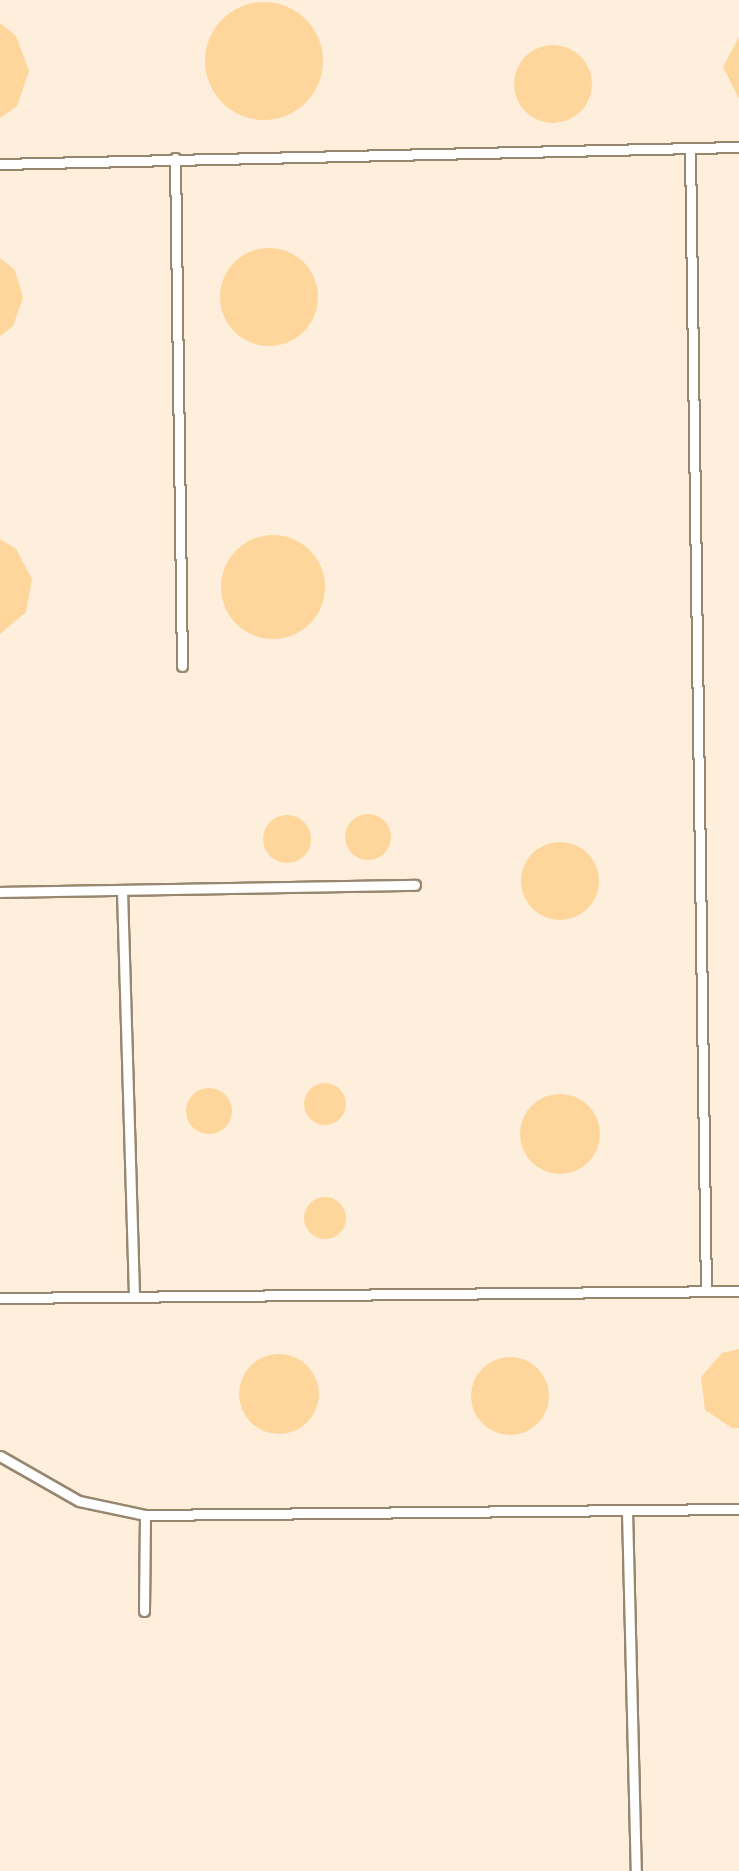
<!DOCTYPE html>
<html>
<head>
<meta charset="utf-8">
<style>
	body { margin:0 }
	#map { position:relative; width:739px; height:1871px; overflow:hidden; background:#fff8ed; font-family:Montserrat,sans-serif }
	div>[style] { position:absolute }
	.built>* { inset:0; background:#fdefdc; transform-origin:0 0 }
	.building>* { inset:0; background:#fed69b }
	.round { border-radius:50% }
	.roads { filter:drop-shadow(2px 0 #97876f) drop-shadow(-2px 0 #97876f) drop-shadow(0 2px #97876f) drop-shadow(0 -2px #97876f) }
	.lane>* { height:9px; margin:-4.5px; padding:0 4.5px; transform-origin:4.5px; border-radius:4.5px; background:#fff }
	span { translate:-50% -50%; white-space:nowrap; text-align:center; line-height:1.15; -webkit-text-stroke:4.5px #fff; paint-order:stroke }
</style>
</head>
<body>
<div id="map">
	<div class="built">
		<i style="left:0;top:0;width:739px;height:1871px"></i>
	</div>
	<div class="building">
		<i class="round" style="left:205px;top:2px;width:118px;height:118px"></i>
		<i style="clip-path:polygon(0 23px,16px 36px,29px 71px,17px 106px,0 118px)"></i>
		<i style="clip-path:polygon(739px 37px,739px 99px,723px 67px)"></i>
		<i class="round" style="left:514px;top:45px;width:78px;height:78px"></i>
		<i class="round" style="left:220px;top:248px;width:98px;height:98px"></i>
		<i style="clip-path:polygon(0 258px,15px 270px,23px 298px,13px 326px,0 336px)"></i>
		<i class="round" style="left:221px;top:535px;width:104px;height:104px"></i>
		<i style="clip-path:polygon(0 539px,16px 549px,32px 579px,26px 612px,0 634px)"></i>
		<i class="round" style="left:345px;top:814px;width:46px;height:46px"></i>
		<i class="round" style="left:263px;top:815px;width:48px;height:48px"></i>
		<i class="round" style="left:521px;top:842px;width:78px;height:78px"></i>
		<i class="round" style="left:304px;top:1083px;width:42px;height:42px"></i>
		<i class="round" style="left:186px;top:1088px;width:46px;height:46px"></i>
		<i class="round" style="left:520px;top:1094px;width:80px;height:80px"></i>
		<i class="round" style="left:304px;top:1197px;width:42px;height:42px"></i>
		<i style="clip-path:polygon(739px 1349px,739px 1428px,732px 1428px,705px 1410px,701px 1377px,722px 1353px)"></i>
		<i class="round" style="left:239px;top:1354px;width:80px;height:80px"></i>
		<i class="round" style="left:471px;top:1357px;width:78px;height:78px"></i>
	</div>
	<div class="roads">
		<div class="lane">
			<i style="left:690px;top:148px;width:1143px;rotate:89.2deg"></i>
			<i style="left:175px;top:158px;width:508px;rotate:89.21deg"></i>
			<i style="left:0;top:164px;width:739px;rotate:-1.32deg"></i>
			<i style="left:122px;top:891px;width:405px;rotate:88.3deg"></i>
			<i style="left:0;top:892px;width:415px;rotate:-1deg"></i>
			<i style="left:0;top:1298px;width:739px;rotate:-0.54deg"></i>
			<i style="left:0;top:1456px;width:91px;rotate:29.7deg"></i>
			<i style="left:79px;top:1501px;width:67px;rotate:12deg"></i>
			<i style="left:145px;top:1515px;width:594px;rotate:-0.58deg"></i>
			<i style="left:627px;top:1510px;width:361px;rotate:88.6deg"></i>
			<i style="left:144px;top:1611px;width:96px;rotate:-89.4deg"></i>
		</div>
	</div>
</div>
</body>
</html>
